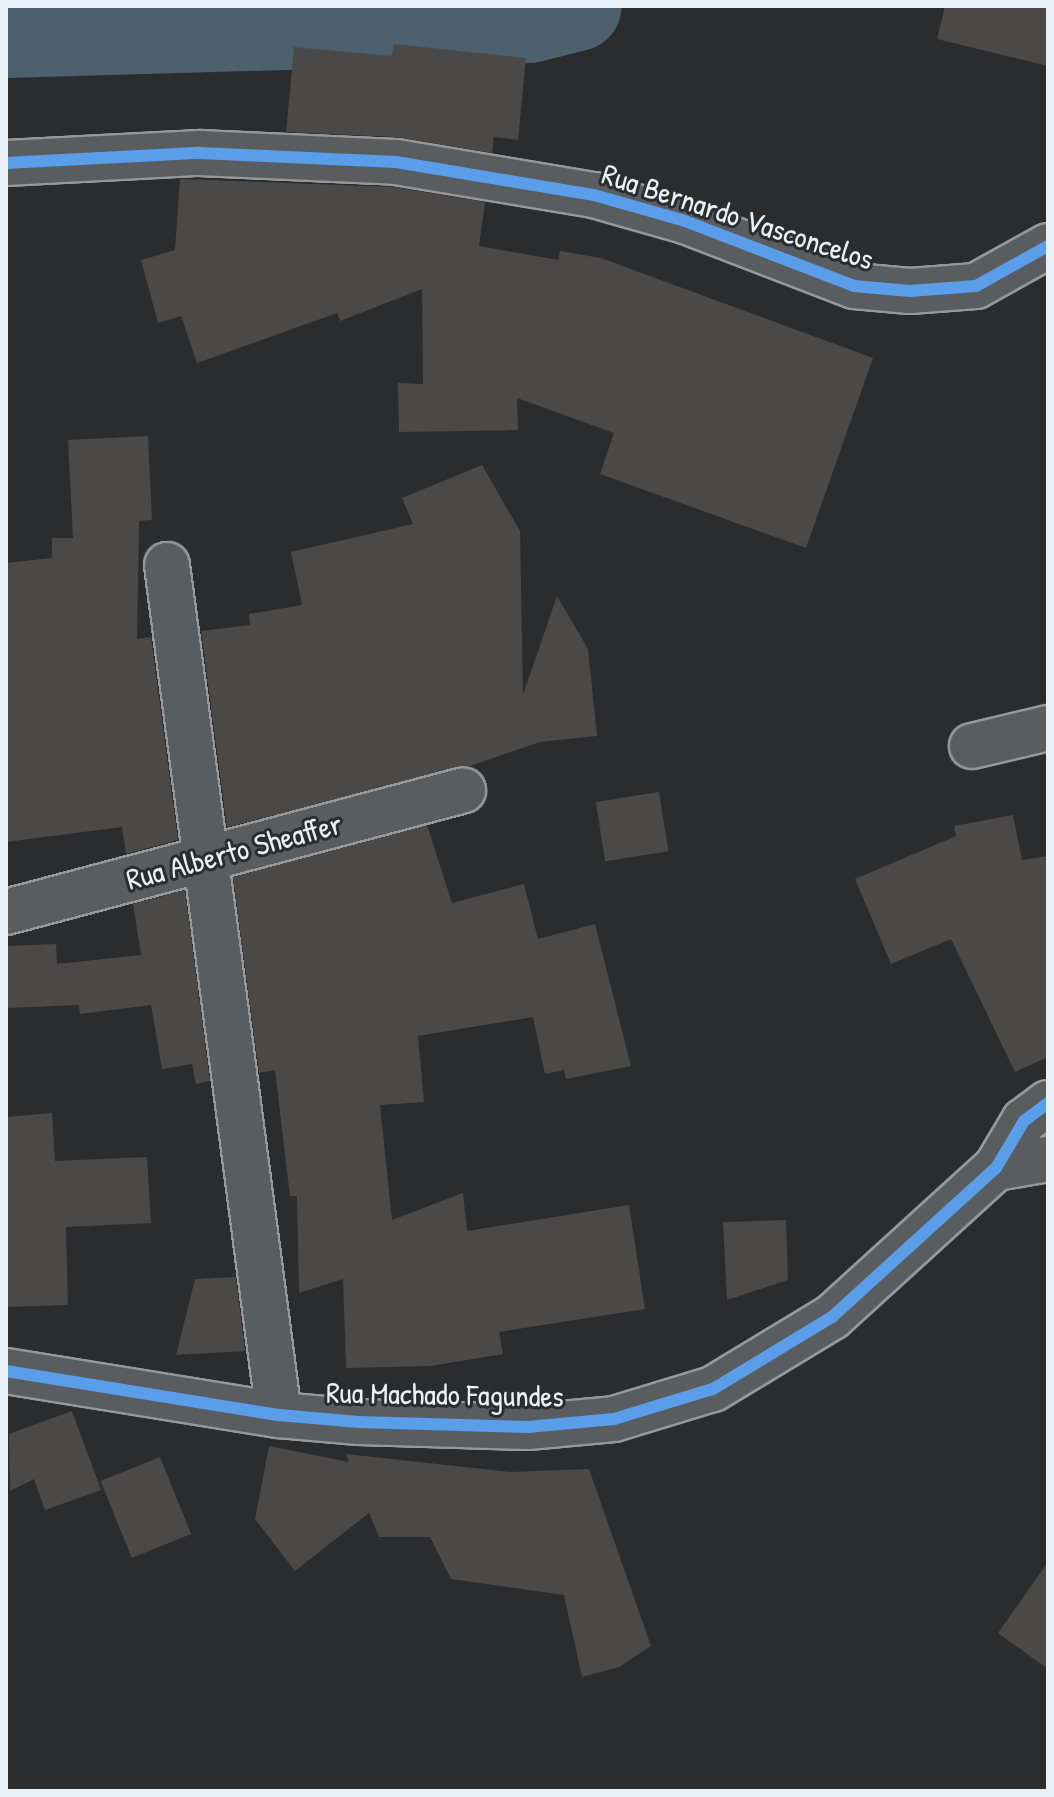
<!DOCTYPE html>
<html>
<head>
<meta charset="utf-8">
<style>
	body { margin:0 }
	#map { position:relative; width:1054px; height:1797px; overflow:hidden; background:#2b2c2d; font-family:"Patrick Hand",sans-serif }
	div>[style] { position:absolute }
	.river>* { height:90px; margin:-45px; padding:0 45px; transform-origin:45px; border-radius:45px; background:#4d606e }
	.building>* { inset:0; background:#4b4947; transform-origin:0 0 }
	.roads { filter:drop-shadow(2px 0 #96989a) drop-shadow(-2px 0 #96989a) drop-shadow(0 2px #96989a) drop-shadow(0 -2px #96989a) }
	.minor>* { height:44px; margin:-22px; padding:0 22px; transform-origin:22px; border-radius:22px; background:#5a5d60 }
	.cycleway>* { height:12px; margin:-6px; padding:0 6px; transform-origin:6px; border-radius:6px; background:#5a9eea }
	span { translate:-50% -50%; white-space:nowrap; text-align:center; line-height:1.15; -webkit-text-stroke:6px #2a2d2e; paint-order:stroke }
	.street-label { font-size:30px; color:#e8f1f8 }
	.frame { position:absolute; inset:0; border:8px solid #e8f1f8; pointer-events:none }
</style>
</head>
<body>
<div id="map">
	<div class="river">
		<i style="left:6px;top:33px;width:523px;rotate:-1.64deg"></i>
		<i style="left:529px;top:18px;width:49px;rotate:-14deg"></i>
	</div>
	<div class="building">
		<i style="clip-path:polygon(945px 6px,1048px 6px,1048px 66px,937px 39px)"></i>
		<i style="clip-path:polygon(394px 44px,526px 58px,518px 140px,494px 137px,492px 153px,397px 137px,286px 132px,294px 47px,392px 56px)"></i>
		<i style="clip-path:polygon(180px 179px,393px 187px,485px 202px,479px 246px,558px 260px,560px 251px,601px 258px,873px 358px,806px 548px,600px 474px,614px 433px,517px 398px,518px 430px,399px 432px,398px 383px,423px 384px,422px 289px,340px 321px,337px 313px,197px 363px,181px 316px,158px 323px,141px 260px,175px 250px)"></i>
		<i style="clip-path:polygon(148px 436px,152px 520px,139px 521px,137px 639px,151px 637px,178px 840px,126px 854px,122px 827px,6px 842px,6px 563px,52px 558px,52px 538px,73px 538px,68px 440px)"></i>
		<i style="clip-path:polygon(482px 465px,520px 531px,523px 695px,557px 596px,588px 649px,597px 736px,540px 742px,470px 766px,227px 827px,201px 631px,250px 625px,249px 614px,302px 605px,291px 552px,413px 524px,402px 498px)"></i>
		<i style="left:659px;top:792px;width:60px;height:64px;rotate:81deg"></i>
		<i style="clip-path:polygon(1013px 815px,1022px 860px,1048px 856px,1048px 1057px,1015px 1072px,951px 939px,891px 964px,855px 879px,956px 836px,954px 826px)"></i>
		<i style="clip-path:polygon(427px 825px,452px 903px,524px 884px,538px 939px,595px 924px,631px 1066px,566px 1079px,564px 1070px,545px 1074px,533px 1017px,418px 1036px,424px 1102px,380px 1105px,392px 1220px,463px 1193px,467px 1231px,629px 1205px,645px 1309px,499px 1332px,503px 1354px,431px 1366px,346px 1368px,343px 1279px,299px 1293px,297px 1196px,290px 1196px,275px 1070px,259px 1073px,233px 877px)"></i>
		<i style="clip-path:polygon(185px 890px,210px 1081px,196px 1084px,192px 1064px,162px 1069px,151px 1005px,80px 1014px,79px 1005px,6px 1008px,6px 946px,56px 944px,57px 964px,141px 955px,133px 904px)"></i>
		<i style="clip-path:polygon(52px 1113px,55px 1161px,147px 1157px,151px 1223px,66px 1227px,68px 1305px,6px 1307px,6px 1117px)"></i>
		<i style="clip-path:polygon(786px 1220px,788px 1280px,727px 1300px,723px 1222px)"></i>
		<i style="clip-path:polygon(236px 1277px,245px 1351px,176px 1355px,195px 1279px)"></i>
		<i style="clip-path:polygon(72px 1411px,101px 1490px,45px 1510px,34px 1479px,10px 1491px,9px 1434px)"></i>
		<i style="clip-path:polygon(269px 1446px,349px 1462px,346px 1454px,511px 1472px,589px 1469px,651px 1646px,619px 1667px,582px 1677px,564px 1595px,451px 1579px,430px 1537px,379px 1537px,369px 1513px,295px 1571px,255px 1519px)"></i>
		<i style="left:160px;top:1457px;width:83px;height:64px;rotate:68deg"></i>
		<i style="clip-path:polygon(1048px 1562px,1048px 1669px,998px 1633px)"></i>
	</div>
	<div class="roads">
		<div class="minor">
			<i style="left:6px;top:163px;width:194px;rotate:-3deg"></i>
			<i style="left:200px;top:153px;width:196px;rotate:2.6deg"></i>
			<i style="left:396px;top:162px;width:201px;rotate:9.5deg"></i>
			<i style="left:594px;top:195px;width:95px;rotate:15.9deg"></i>
			<i style="left:685px;top:221px;width:181px;rotate:21deg"></i>
			<i style="left:854px;top:286px;width:56px;rotate:5.1deg"></i>
			<i style="left:910px;top:291px;width:66px;rotate:-4.3deg"></i>
			<i style="left:976px;top:286px;width:82px;rotate:-29.1deg"></i>
			<i style="left:167px;top:565px;width:857px;rotate:82.49deg"></i>
			<i style="left:972px;top:746px;width:78px;rotate:-13.3deg"></i>
			<i style="left:6px;top:912px;width:473px;rotate:-14.9deg"></i>
			<i style="left:996px;top:1168px;width:53px;rotate:-9.8deg"></i>
			<i style="left:6px;top:1371px;width:277px;rotate:9.2deg"></i>
			<i style="left:279px;top:1415px;width:80px;rotate:5deg"></i>
			<i style="left:359px;top:1422px;width:169px;rotate:1.7deg"></i>
			<i style="left:528px;top:1427px;width:86px;rotate:-5.3deg"></i>
			<i style="left:614px;top:1419px;width:103px;rotate:-16.9deg"></i>
			<i style="left:713px;top:1389px;width:139px;rotate:-31.2deg"></i>
			<i style="left:832px;top:1317px;width:222px;rotate:-42.3deg"></i>
			<i style="left:996px;top:1168px;width:55px;rotate:-59.2deg"></i>
			<i style="left:1024px;top:1121px;width:30px;rotate:-37deg"></i>
		</div>
	</div>
	<div class="cycleway">
		<i style="left:6px;top:163px;width:194px;rotate:-3deg"></i>
		<i style="left:200px;top:153px;width:196px;rotate:2.6deg"></i>
		<i style="left:396px;top:162px;width:201px;rotate:9.5deg"></i>
		<i style="left:594px;top:195px;width:95px;rotate:15.9deg"></i>
		<i style="left:685px;top:221px;width:181px;rotate:21deg"></i>
		<i style="left:854px;top:286px;width:56px;rotate:5.1deg"></i>
		<i style="left:910px;top:291px;width:66px;rotate:-4.3deg"></i>
		<i style="left:976px;top:286px;width:82px;rotate:-29.1deg"></i>
		<i style="left:6px;top:1371px;width:277px;rotate:9.2deg"></i>
		<i style="left:279px;top:1415px;width:80px;rotate:5deg"></i>
		<i style="left:359px;top:1422px;width:169px;rotate:1.7deg"></i>
		<i style="left:528px;top:1427px;width:86px;rotate:-5.3deg"></i>
		<i style="left:614px;top:1419px;width:103px;rotate:-16.9deg"></i>
		<i style="left:713px;top:1389px;width:139px;rotate:-31.2deg"></i>
		<i style="left:832px;top:1317px;width:222px;rotate:-42.3deg"></i>
		<i style="left:996px;top:1168px;width:55px;rotate:-59.2deg"></i>
		<i style="left:1024px;top:1121px;width:30px;rotate:-37deg"></i>
	</div>
	<div class="street-label">
		<span style="left:738px;top:216px;rotate:18deg">Rua Bernardo Vasconcelos</span>
		<span style="left:234px;top:851px;rotate:-15deg">Rua Alberto Sheaffer</span>
		<span style="left:445px;top:1394px;rotate:1deg">Rua Machado Fagundes</span>
	</div>
	<div class="frame"></div>
</div>
</body>
</html>
